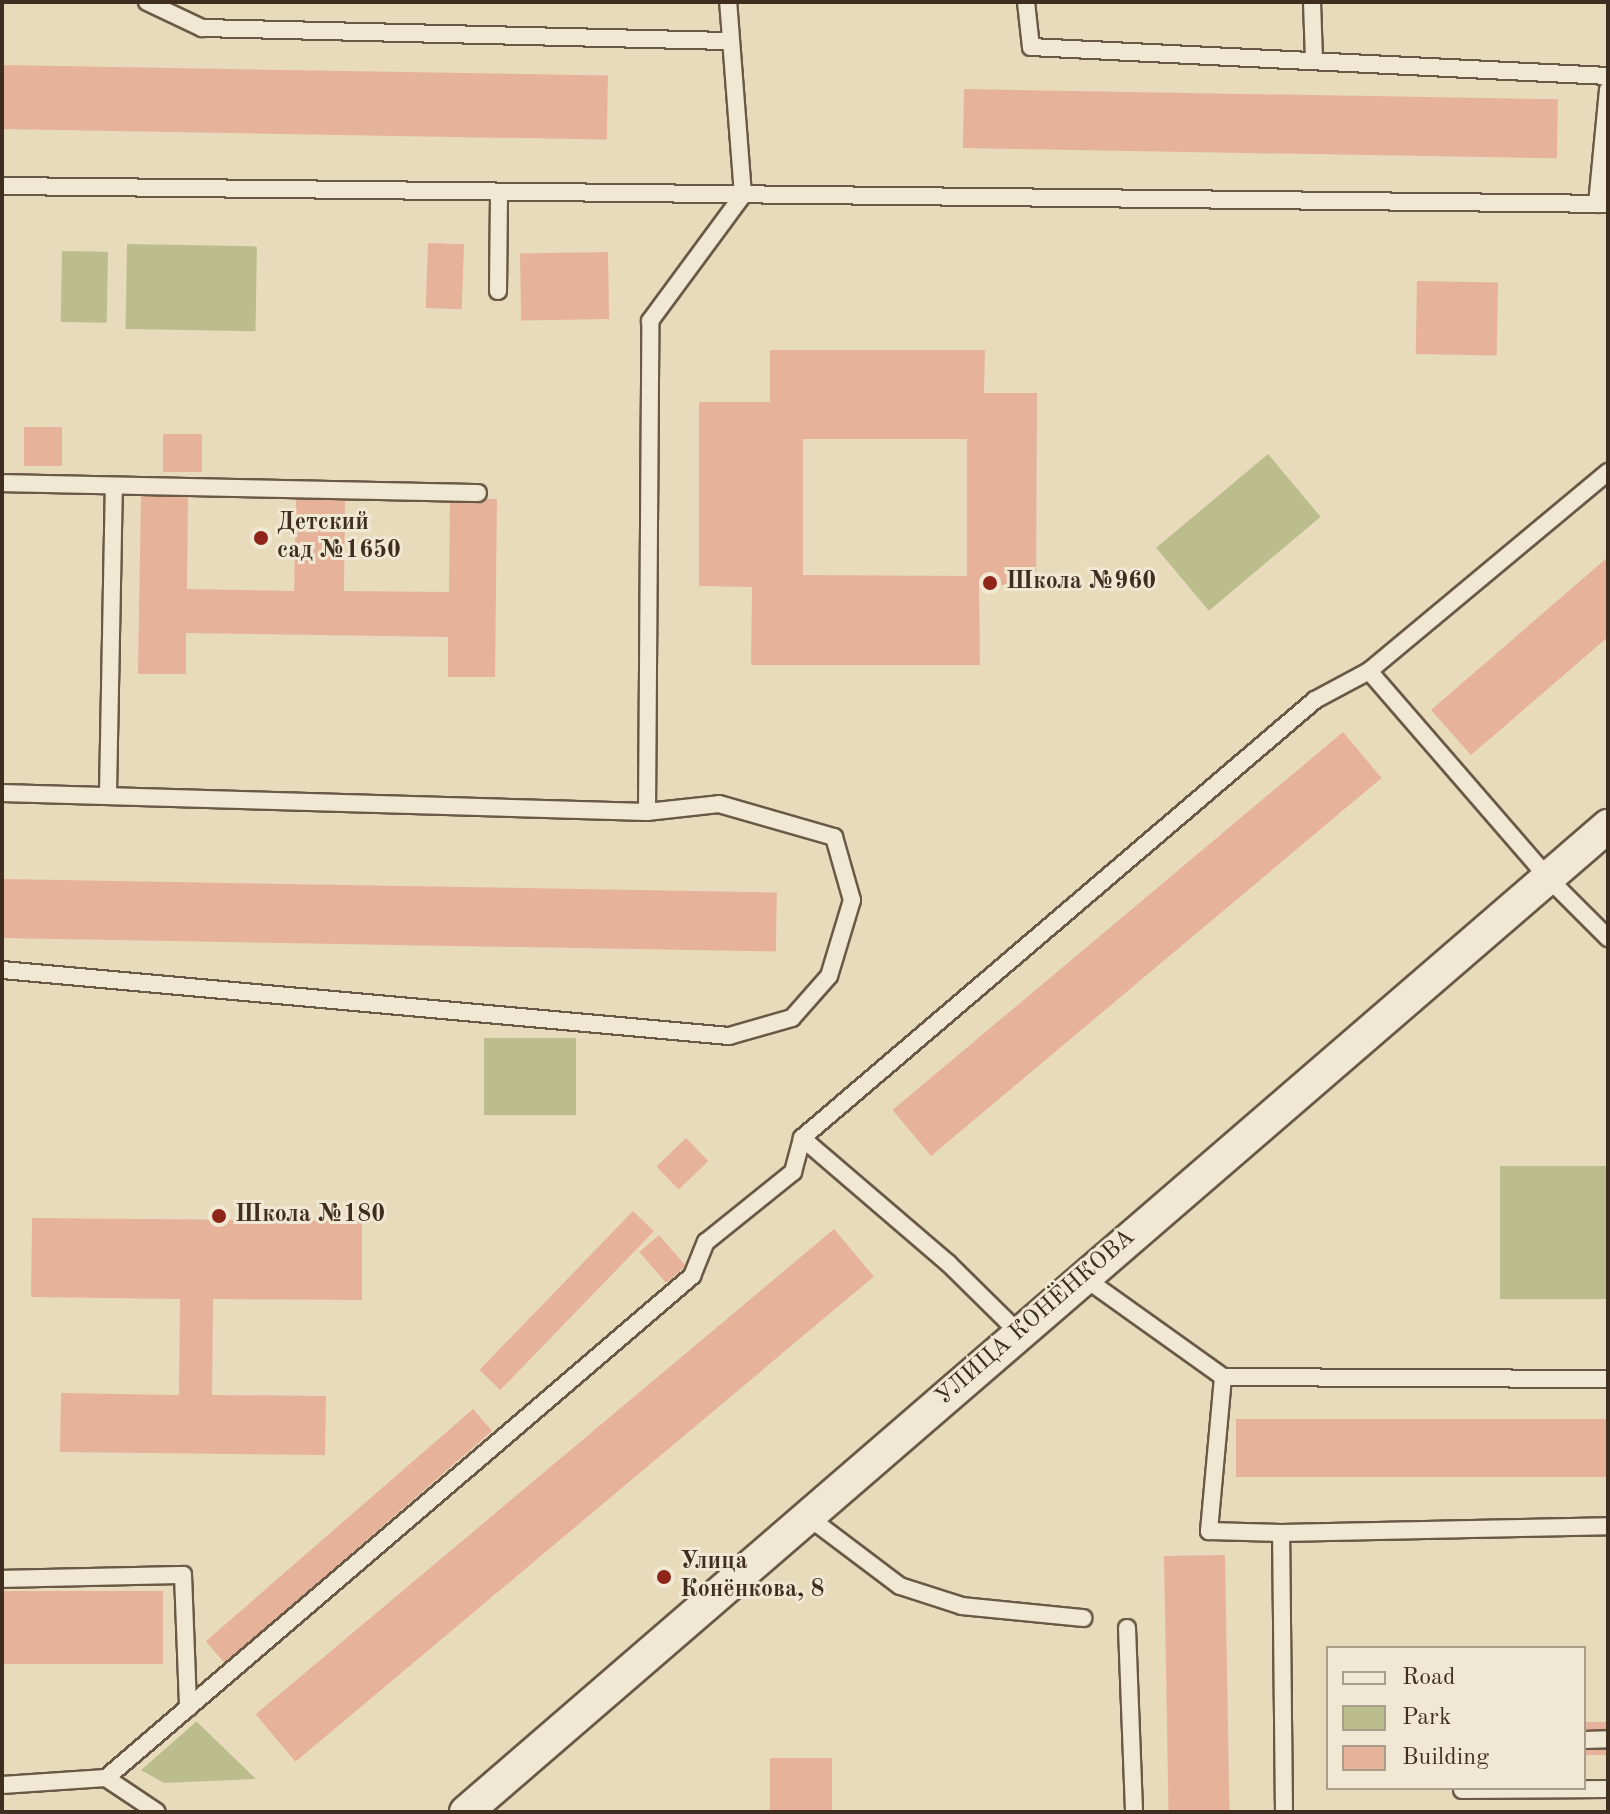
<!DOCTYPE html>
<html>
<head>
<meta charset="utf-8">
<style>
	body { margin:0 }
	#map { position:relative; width:1610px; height:1814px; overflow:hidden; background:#e8dbbb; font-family:"Old Standard TT",serif }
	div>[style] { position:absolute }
	.green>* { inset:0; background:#bbbe8c; transform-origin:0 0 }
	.building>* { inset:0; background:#e7b29a; transform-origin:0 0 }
	.roads { filter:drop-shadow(2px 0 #695946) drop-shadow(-2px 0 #695946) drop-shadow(0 2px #695946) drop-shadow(0 -2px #695946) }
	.lane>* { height:16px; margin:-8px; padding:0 8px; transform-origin:8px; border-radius:8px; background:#f0e8d3 }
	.street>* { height:32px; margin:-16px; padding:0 16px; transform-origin:16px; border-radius:16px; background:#f0e8d3 }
	.dots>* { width:22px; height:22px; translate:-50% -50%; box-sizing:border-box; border:4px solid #f0e8d3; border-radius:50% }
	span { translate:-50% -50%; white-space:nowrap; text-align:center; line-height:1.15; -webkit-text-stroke:6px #f0e8d3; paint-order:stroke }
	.poi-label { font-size:24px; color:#3f2e1f; font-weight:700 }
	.left { translate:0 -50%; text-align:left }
	.street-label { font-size:24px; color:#3f2e1f }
	.frame { position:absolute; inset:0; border:4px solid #3f2e1f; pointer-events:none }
	.legend { position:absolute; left:1326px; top:1646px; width:260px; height:144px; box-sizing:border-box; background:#f0e8d3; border:2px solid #a99e8b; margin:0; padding:10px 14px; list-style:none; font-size:24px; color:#3f2e1f }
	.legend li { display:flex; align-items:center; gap:16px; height:40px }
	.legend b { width:40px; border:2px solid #a99e8b }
</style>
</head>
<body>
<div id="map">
	<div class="green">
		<i style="left:127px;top:244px;width:130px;height:85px;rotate:1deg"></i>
		<i style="left:62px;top:251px;width:46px;height:71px;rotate:1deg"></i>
		<i style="left:1268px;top:454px;width:82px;height:146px;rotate:50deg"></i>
		<i style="left:484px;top:1038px;width:92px;height:77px"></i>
		<i style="left:1608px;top:1166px;width:133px;height:108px;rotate:90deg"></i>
		<i style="clip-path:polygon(196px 1722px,197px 1722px,256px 1779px,164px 1783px,141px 1770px)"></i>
	</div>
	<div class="building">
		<i style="left:2px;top:65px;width:606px;height:64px;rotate:1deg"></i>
		<i style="left:964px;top:89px;width:594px;height:59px;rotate:1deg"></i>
		<i style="left:428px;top:243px;width:36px;height:65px;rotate:2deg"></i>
		<i style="left:608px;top:252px;width:67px;height:88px;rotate:89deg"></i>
		<i style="left:1417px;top:281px;width:81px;height:73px;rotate:1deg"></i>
		<i style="clip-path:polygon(evenodd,770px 350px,985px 350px,984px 393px,1037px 393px,1036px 585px,979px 585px,980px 665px,751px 665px,752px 587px,699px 586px,699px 402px,770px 402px,770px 350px,803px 439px,967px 439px,967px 576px,803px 575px,803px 439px)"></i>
		<i style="left:62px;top:427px;width:39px;height:38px;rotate:90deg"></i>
		<i style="left:163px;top:434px;width:39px;height:38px"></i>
		<i style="clip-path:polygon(141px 495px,188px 496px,187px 589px,294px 591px,296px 499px,345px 500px,344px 591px,449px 592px,450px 498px,497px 499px,495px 677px,448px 677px,448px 637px,186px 633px,186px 674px,138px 674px)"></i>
		<i style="clip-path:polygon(1608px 557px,1608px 637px,1471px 755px,1431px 710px)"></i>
		<i style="left:1343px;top:732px;width:60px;height:588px;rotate:50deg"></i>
		<i style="left:2px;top:879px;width:775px;height:59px;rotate:1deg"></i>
		<i style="left:686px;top:1138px;width:32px;height:41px;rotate:46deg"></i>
		<i style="left:633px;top:1211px;width:29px;height:221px;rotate:44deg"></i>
		<i style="clip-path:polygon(32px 1218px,362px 1221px,362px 1300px,213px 1299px,212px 1395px,326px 1396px,325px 1455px,60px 1452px,61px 1393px,179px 1395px,180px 1299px,31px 1297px)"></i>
		<i style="left:834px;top:1229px;width:62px;height:755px;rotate:50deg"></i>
		<i style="left:659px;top:1235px;width:41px;height:26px;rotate:49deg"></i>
		<i style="left:473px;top:1409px;width:29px;height:354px;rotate:49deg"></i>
		<i style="left:1608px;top:1419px;width:58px;height:372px;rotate:90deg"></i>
		<i style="left:1225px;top:1555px;width:257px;height:61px;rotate:89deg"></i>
		<i style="left:2px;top:1591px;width:161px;height:73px"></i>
		<i style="left:1584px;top:1722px;width:24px;height:33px"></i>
		<i style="left:832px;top:1758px;width:54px;height:62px;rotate:90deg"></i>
	</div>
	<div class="roads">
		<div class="lane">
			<i style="left:147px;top:2px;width:61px;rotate:25.3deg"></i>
			<i style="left:202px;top:28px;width:526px;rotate:1.42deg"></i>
			<i style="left:1026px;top:2px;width:45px;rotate:83.7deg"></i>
			<i style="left:1031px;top:47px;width:578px;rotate:2.88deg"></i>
			<i style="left:1312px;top:2px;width:56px;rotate:88deg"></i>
			<i style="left:2px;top:186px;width:1606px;rotate:0.64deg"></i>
			<i style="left:1597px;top:204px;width:115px;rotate:-84.5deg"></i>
			<i style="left:498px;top:291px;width:99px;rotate:-89.4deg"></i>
			<i style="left:2px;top:483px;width:476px;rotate:1.2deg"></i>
			<i style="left:1369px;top:671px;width:274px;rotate:49.1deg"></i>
			<i style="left:1548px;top:878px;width:85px;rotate:45deg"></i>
			<i style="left:108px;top:792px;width:304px;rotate:-88.9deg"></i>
			<i style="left:2px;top:793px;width:645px;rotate:1.69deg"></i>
			<i style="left:647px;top:812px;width:72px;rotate:-6.3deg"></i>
			<i style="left:719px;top:804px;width:120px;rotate:16deg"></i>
			<i style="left:834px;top:837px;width:66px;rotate:74.1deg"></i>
			<i style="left:852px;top:900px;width:79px;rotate:106.8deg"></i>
			<i style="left:829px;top:976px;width:56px;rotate:131.4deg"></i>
			<i style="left:792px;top:1018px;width:66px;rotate:164.1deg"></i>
			<i style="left:729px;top:1036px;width:730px;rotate:-174.81deg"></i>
			<i style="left:647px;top:812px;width:491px;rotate:-89.6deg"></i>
			<i style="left:650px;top:321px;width:157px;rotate:-53.6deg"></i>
			<i style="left:743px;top:195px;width:194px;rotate:-94.4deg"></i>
			<i style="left:802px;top:1138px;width:192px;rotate:40.6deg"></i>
			<i style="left:948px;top:1263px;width:100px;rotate:44.6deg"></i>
			<i style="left:1083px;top:1277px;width:172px;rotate:35.5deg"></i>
			<i style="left:1223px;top:1377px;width:385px;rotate:0.3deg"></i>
			<i style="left:1223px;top:1377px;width:155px;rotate:95.2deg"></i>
			<i style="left:1209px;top:1531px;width:72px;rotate:1.6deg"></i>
			<i style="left:807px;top:1516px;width:116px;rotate:37deg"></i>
			<i style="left:900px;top:1586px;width:65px;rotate:17.9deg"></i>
			<i style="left:962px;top:1606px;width:122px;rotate:5.7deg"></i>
			<i style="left:2px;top:1579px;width:181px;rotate:-1.3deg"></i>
			<i style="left:183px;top:1575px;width:133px;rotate:87.8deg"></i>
			<i style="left:1127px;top:1628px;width:184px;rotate:87.8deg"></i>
			<i style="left:1584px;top:1740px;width:24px;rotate:-2deg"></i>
			<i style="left:106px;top:1778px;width:61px;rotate:33.7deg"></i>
			<i style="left:2px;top:1785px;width:104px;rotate:-3.9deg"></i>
			<i style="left:106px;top:1778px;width:772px;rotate:-40.59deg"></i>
			<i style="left:692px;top:1276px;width:37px;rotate:-68deg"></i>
			<i style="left:706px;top:1242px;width:112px;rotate:-38.8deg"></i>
			<i style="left:793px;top:1172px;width:35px;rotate:-75deg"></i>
			<i style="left:802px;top:1138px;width:675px;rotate:-40.49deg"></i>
			<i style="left:1315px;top:700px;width:61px;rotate:-28.2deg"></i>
			<i style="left:1369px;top:671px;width:311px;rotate:-39.8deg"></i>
			<i style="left:1462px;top:1790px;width:146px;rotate:-0.4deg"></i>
			<i style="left:1284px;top:1812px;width:279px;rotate:-90.6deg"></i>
			<i style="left:1281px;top:1533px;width:327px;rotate:-1.2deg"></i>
		</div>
		<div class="street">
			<i style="left:466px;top:1812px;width:1509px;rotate:-40.81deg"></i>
		</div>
	</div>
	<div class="dots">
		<i style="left:261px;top:538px;background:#8f2418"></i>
		<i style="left:990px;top:583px;background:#8f2418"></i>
		<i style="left:219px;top:1216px;background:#8f2418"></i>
		<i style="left:664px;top:1577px;background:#8f2418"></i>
	</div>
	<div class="poi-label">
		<span class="left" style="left:277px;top:538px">Детский<br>сад №1650</span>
		<span class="left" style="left:1006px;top:583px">Школа №960</span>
		<span class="left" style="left:235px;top:1216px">Школа №180</span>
		<span class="left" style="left:680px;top:1577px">Улица<br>Конёнкова, 8</span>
	</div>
	<div class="street-label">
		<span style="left:1036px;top:1318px;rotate:-41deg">УЛИЦА КОНЁНКОВА</span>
	</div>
	<div class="frame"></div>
	<ul class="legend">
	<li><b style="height:10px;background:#f0e8d3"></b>Road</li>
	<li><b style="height:22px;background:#bbbe8c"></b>Park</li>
	<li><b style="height:22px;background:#e7b29a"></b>Building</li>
	</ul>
</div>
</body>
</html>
